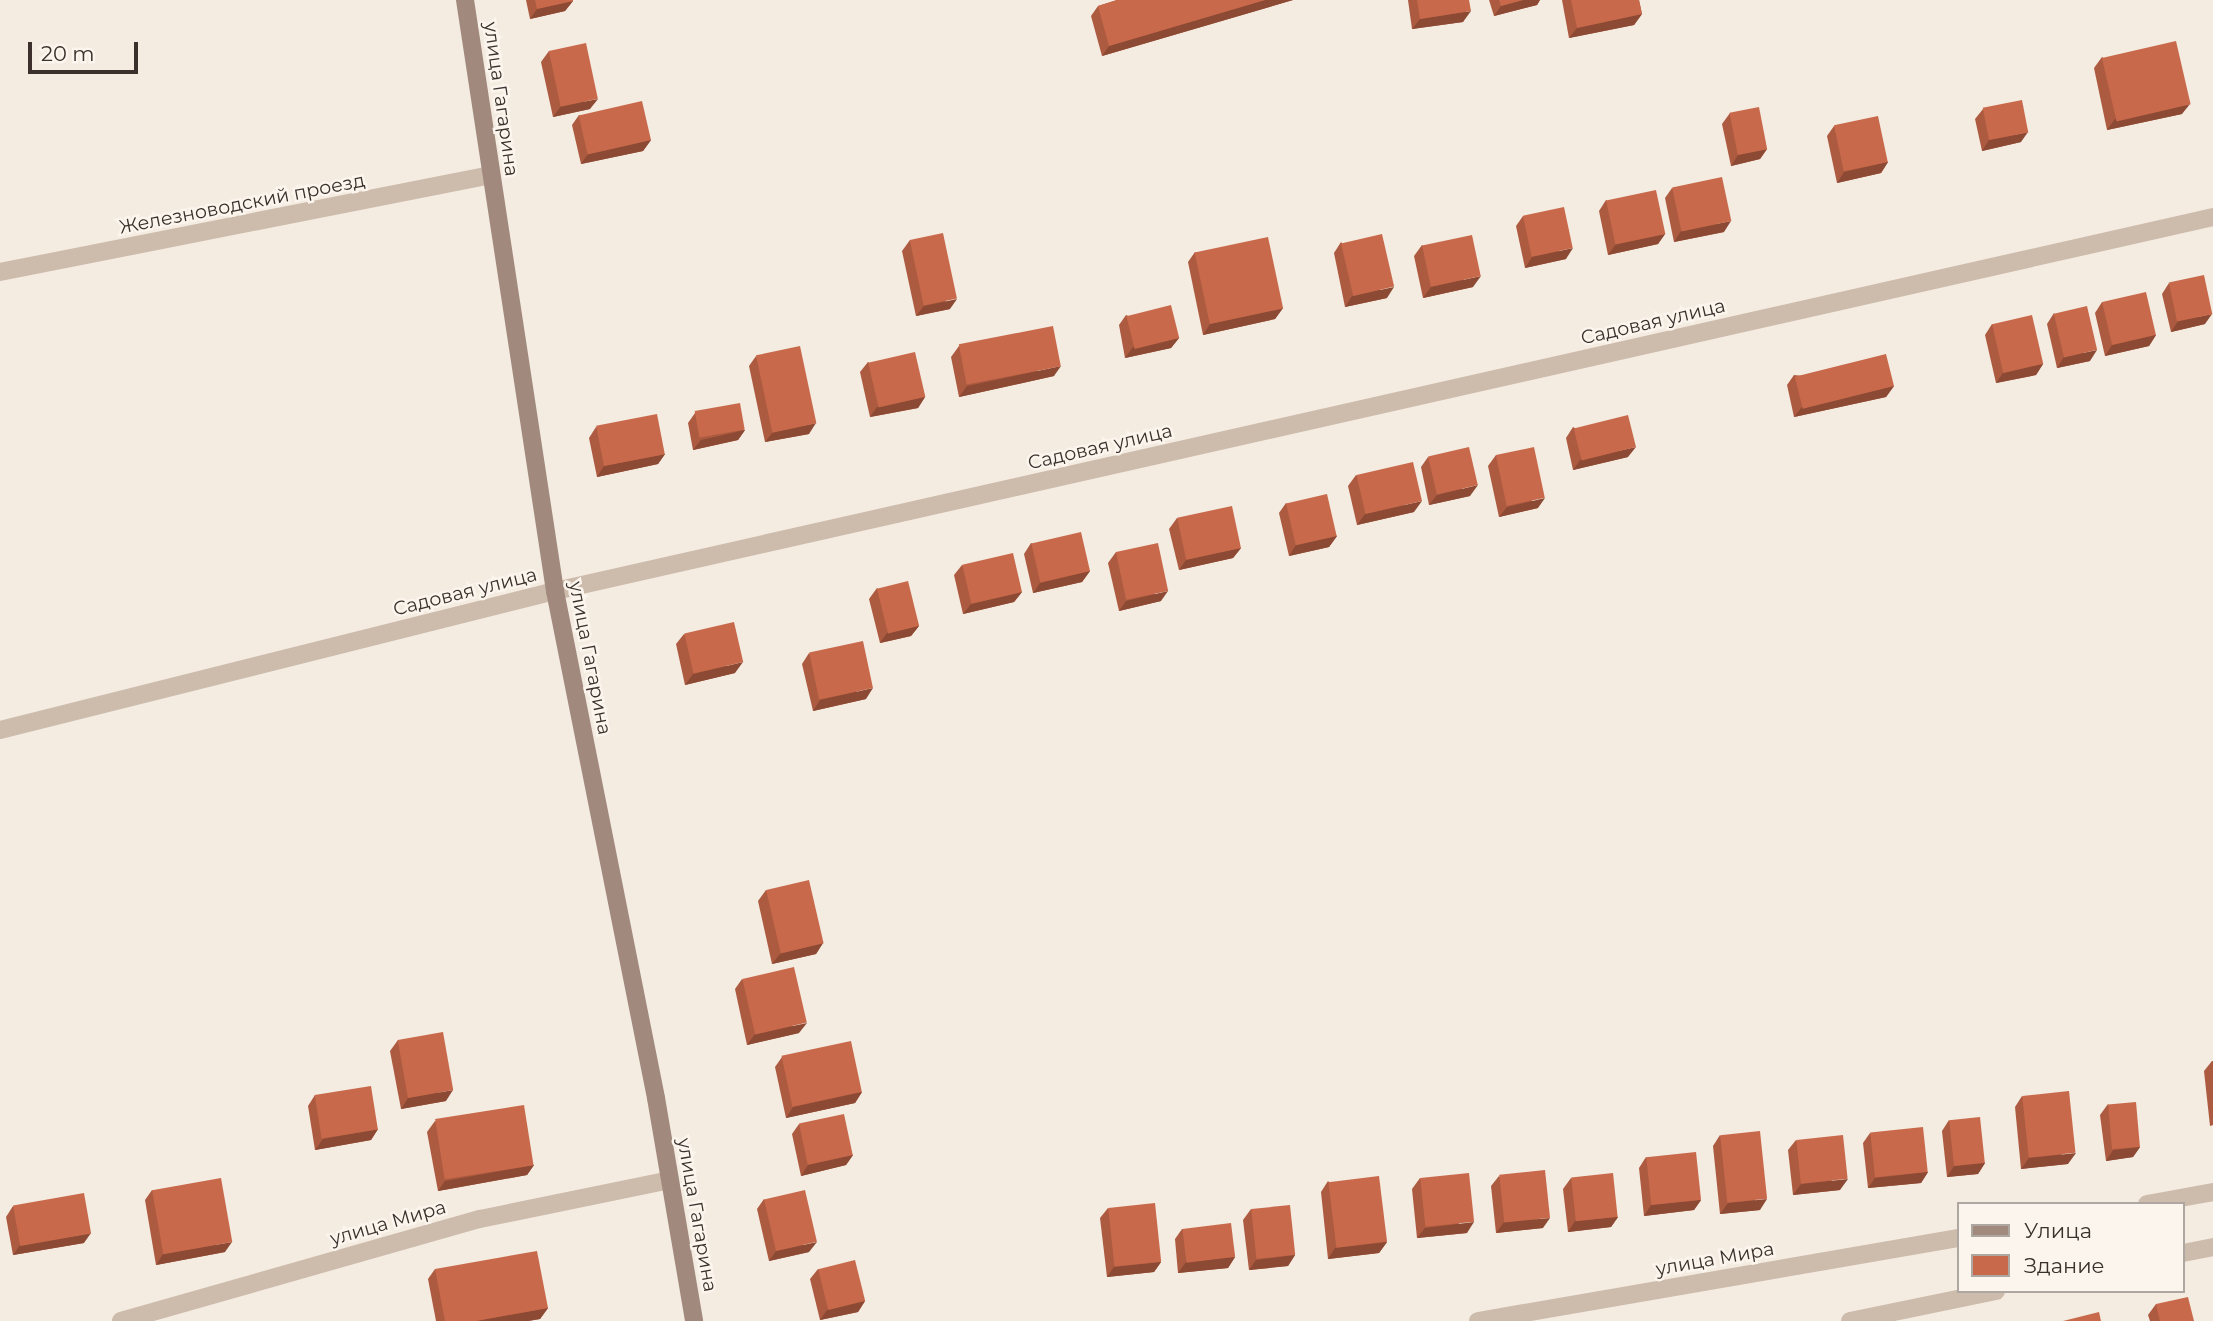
<!DOCTYPE html>
<html>
<head>
<meta charset="utf-8">
<style>
	body { margin:0 }
	#map { position:relative; width:2213px; height:1321px; overflow:hidden; background:#f4ebe1; font-family:Montserrat,sans-serif }
	div>[style] { position:absolute }
	.street>* { height:18px; margin:-9px; padding:0 9px; transform-origin:9px; border-radius:9px; background:#cdbbac }
	.secondary>* { height:18px; margin:-9px; padding:0 9px; transform-origin:9px; border-radius:9px; background:#a18a7d }
	.wall>* { inset:0; background:#ac5a40 }
	.shaded-wall>* { inset:0; background:#8c4a34 }
	.building>* { inset:0; background:#c8694b; transform-origin:0 0 }
	span { translate:-50% -50%; white-space:nowrap; text-align:center; line-height:1.15; -webkit-text-stroke:5px #fbf5ee; paint-order:stroke }
	.street-label { font-size:19px; color:#3b302b }
	.legend { position:absolute; left:1957px; top:1202px; width:228px; height:91px; box-sizing:border-box; background:#fbf5ee; border:2px solid #aea6a0; margin:0; padding:9px 12px; list-style:none; font-size:21px; color:#3b302b }
	.legend li { display:flex; align-items:center; gap:14px; height:35px }
	.legend b { width:35px; border:2px solid #aea6a0 }
	.scale { position:absolute; left:28px; top:42px; width:110px; height:32px; box-sizing:border-box; border:4px solid #3b302b; border-top:0; padding-left:9px; font-size:21px; line-height:24px; white-space:nowrap; color:#3b302b; -webkit-text-stroke:5px #fbf5ee; paint-order:stroke }
</style>
</head>
<body>
<div id="map">
	<div class="street">
		<i style="left:0;top:272px;width:500px;rotate:-11.18deg"></i>
		<i style="left:0;top:730px;width:572px;rotate:-14.06deg"></i>
		<i style="left:555px;top:591px;width:1700px;rotate:-12.71deg"></i>
		<i style="left:2147px;top:1204px;width:67px;rotate:-10.3deg"></i>
		<i style="left:2183px;top:1253px;width:31px;rotate:-11deg"></i>
		<i style="left:121px;top:1321px;width:373px;rotate:-15.9deg"></i>
		<i style="left:480px;top:1219px;width:194px;rotate:-11.6deg"></i>
		<i style="left:1478px;top:1321px;width:488px;rotate:-9.8deg"></i>
		<i style="left:1850px;top:1321px;width:149px;rotate:-11.6deg"></i>
	</div>
	<div class="secondary">
		<i style="left:465px;top:0;width:598px;rotate:81.34deg"></i>
		<i style="left:555px;top:591px;width:517px;rotate:78.73deg"></i>
		<i style="left:656px;top:1098px;width:226px;rotate:80.3deg"></i>
	</div>
	<div class="wall">
		<i style="clip-path:polygon(526px 0,573px 0,573px 1px,565px 11px,530px 19px)"></i>
		<i style="clip-path:polygon(1117px 0,1293px 0,1102px 56px,1091px 16px,1098px 6px)"></i>
		<i style="clip-path:polygon(1408px 0,1469px 0,1463px 22px,1412px 29px)"></i>
		<i style="clip-path:polygon(1489px 0,1540px 0,1537px 5px,1494px 16px)"></i>
		<i style="clip-path:polygon(1562px 0,1639px 0,1642px 14px,1634px 25px,1569px 38px)"></i>
		<i style="clip-path:polygon(549px 51px,590px 109px,553px 117px,541px 62px)"></i>
		<i style="clip-path:polygon(2102px 57px,2182px 114px,2107px 130px,2094px 68px)"></i>
		<i style="clip-path:polygon(1983px 109px,2021px 142px,1982px 151px,1975px 119px)"></i>
		<i style="clip-path:polygon(1730px 113px,1767px 149px,1760px 159px,1731px 166px,1722px 124px)"></i>
		<i style="clip-path:polygon(579px 115px,651px 140px,643px 151px,581px 164px,572px 125px)"></i>
		<i style="clip-path:polygon(1834px 126px,1888px 162px,1881px 173px,1837px 183px,1827px 136px)"></i>
		<i style="clip-path:polygon(1672px 188px,1724px 232px,1674px 242px,1665px 198px)"></i>
		<i style="clip-path:polygon(1606px 200px,1665px 234px,1658px 244px,1608px 255px,1599px 211px)"></i>
		<i style="clip-path:polygon(1523px 216px,1566px 259px,1525px 268px,1516px 226px)"></i>
		<i style="clip-path:polygon(910px 240px,950px 309px,916px 316px,902px 251px)"></i>
		<i style="clip-path:polygon(1341px 242px,1387px 298px,1345px 307px,1334px 253px)"></i>
		<i style="clip-path:polygon(1422px 245px,1473px 287px,1423px 298px,1414px 256px)"></i>
		<i style="clip-path:polygon(1195px 252px,1283px 308px,1275px 319px,1203px 335px,1188px 262px)"></i>
		<i style="clip-path:polygon(2169px 283px,2205px 324px,2171px 332px,2162px 294px)"></i>
		<i style="clip-path:polygon(2102px 302px,2156px 335px,2149px 346px,2105px 356px,2095px 313px)"></i>
		<i style="clip-path:polygon(2054px 313px,2090px 361px,2057px 368px,2047px 324px)"></i>
		<i style="clip-path:polygon(1126px 315px,1179px 338px,1171px 348px,1125px 358px,1119px 325px)"></i>
		<i style="clip-path:polygon(1992px 324px,2043px 364px,2036px 375px,1996px 383px,1985px 335px)"></i>
		<i style="clip-path:polygon(959px 346px,1054px 376px,959px 397px,951px 357px)"></i>
		<i style="clip-path:polygon(756px 356px,809px 434px,765px 442px,749px 366px)"></i>
		<i style="clip-path:polygon(868px 362px,925px 397px,918px 408px,870px 417px,860px 372px)"></i>
		<i style="clip-path:polygon(1794px 375px,1894px 386px,1886px 397px,1794px 417px,1787px 385px)"></i>
		<i style="clip-path:polygon(695px 413px,745px 430px,738px 440px,693px 450px,688px 423px)"></i>
		<i style="clip-path:polygon(596px 427px,665px 454px,658px 464px,597px 477px,589px 438px)"></i>
		<i style="clip-path:polygon(1573px 427px,1628px 457px,1573px 470px,1566px 438px)"></i>
		<i style="clip-path:polygon(1496px 455px,1538px 508px,1499px 517px,1488px 466px)"></i>
		<i style="clip-path:polygon(1428px 457px,1470px 496px,1429px 505px,1421px 467px)"></i>
		<i style="clip-path:polygon(1356px 475px,1414px 512px,1357px 525px,1348px 486px)"></i>
		<i style="clip-path:polygon(1286px 503px,1337px 536px,1329px 547px,1289px 556px,1279px 513px)"></i>
		<i style="clip-path:polygon(1177px 518px,1241px 548px,1233px 558px,1179px 570px,1169px 529px)"></i>
		<i style="clip-path:polygon(1031px 543px,1090px 571px,1082px 582px,1033px 593px,1024px 554px)"></i>
		<i style="clip-path:polygon(1116px 552px,1161px 601px,1119px 611px,1108px 563px)"></i>
		<i style="clip-path:polygon(962px 565px,1022px 592px,1014px 602px,963px 614px,954px 575px)"></i>
		<i style="clip-path:polygon(877px 588px,919px 626px,911px 636px,880px 643px,869px 599px)"></i>
		<i style="clip-path:polygon(684px 634px,735px 673px,685px 685px,676px 644px)"></i>
		<i style="clip-path:polygon(809px 653px,866px 699px,813px 711px,802px 664px)"></i>
		<i style="clip-path:polygon(766px 890px,823px 943px,816px 954px,772px 964px,758px 901px)"></i>
		<i style="clip-path:polygon(742px 979px,799px 1033px,747px 1045px,735px 989px)"></i>
		<i style="clip-path:polygon(398px 1040px,446px 1101px,401px 1109px,390px 1051px)"></i>
		<i style="clip-path:polygon(782px 1057px,862px 1092px,855px 1103px,786px 1118px,775px 1067px)"></i>
		<i style="clip-path:polygon(2212px 1061px,2213px 1061px,2213px 1125px,2210px 1126px,2204px 1071px)"></i>
		<i style="clip-path:polygon(315px 1095px,378px 1129px,371px 1140px,315px 1150px,308px 1106px)"></i>
		<i style="clip-path:polygon(2022px 1096px,2068px 1164px,2021px 1169px,2015px 1107px)"></i>
		<i style="clip-path:polygon(2108px 1104px,2140px 1147px,2133px 1157px,2106px 1161px,2100px 1115px)"></i>
		<i style="clip-path:polygon(1949px 1120px,1985px 1163px,1978px 1174px,1947px 1177px,1942px 1131px)"></i>
		<i style="clip-path:polygon(435px 1121px,534px 1165px,527px 1175px,438px 1191px,427px 1132px)"></i>
		<i style="clip-path:polygon(799px 1124px,853px 1155px,846px 1165px,801px 1176px,792px 1134px)"></i>
		<i style="clip-path:polygon(1870px 1133px,1928px 1172px,1921px 1183px,1868px 1188px,1863px 1143px)"></i>
		<i style="clip-path:polygon(1720px 1135px,1760px 1210px,1720px 1214px,1713px 1146px)"></i>
		<i style="clip-path:polygon(1796px 1140px,1840px 1190px,1793px 1195px,1788px 1150px)"></i>
		<i style="clip-path:polygon(1646px 1157px,1701px 1200px,1694px 1210px,1644px 1216px,1639px 1168px)"></i>
		<i style="clip-path:polygon(1499px 1176px,1543px 1228px,1496px 1233px,1491px 1186px)"></i>
		<i style="clip-path:polygon(1420px 1178px,1467px 1233px,1417px 1238px,1412px 1189px)"></i>
		<i style="clip-path:polygon(1571px 1178px,1618px 1217px,1611px 1227px,1568px 1232px,1563px 1189px)"></i>
		<i style="clip-path:polygon(1328px 1181px,1387px 1242px,1379px 1253px,1328px 1259px,1321px 1192px)"></i>
		<i style="clip-path:polygon(152px 1190px,225px 1252px,156px 1265px,145px 1200px)"></i>
		<i style="clip-path:polygon(764px 1199px,809px 1252px,769px 1261px,757px 1209px)"></i>
		<i style="clip-path:polygon(13px 1206px,84px 1243px,13px 1255px,6px 1217px)"></i>
		<i style="clip-path:polygon(1108px 1208px,1161px 1262px,1154px 1272px,1107px 1277px,1100px 1218px)"></i>
		<i style="clip-path:polygon(1251px 1209px,1295px 1255px,1288px 1266px,1249px 1270px,1243px 1220px)"></i>
		<i style="clip-path:polygon(1182px 1229px,1235px 1257px,1228px 1268px,1178px 1273px,1175px 1239px)"></i>
		<i style="clip-path:polygon(435px 1269px,548px 1308px,540px 1319px,528px 1321px,436px 1321px,428px 1279px)"></i>
		<i style="clip-path:polygon(818px 1269px,865px 1301px,858px 1312px,820px 1320px,810px 1279px)"></i>
		<i style="clip-path:polygon(2156px 1304px,2194px 1321px,2150px 1321px,2148px 1315px)"></i>
	</div>
	<div class="shaded-wall">
		<i style="clip-path:polygon(1265px 0,1293px 0,1102px 56px,1109px 46px)"></i>
		<i style="clip-path:polygon(1523px 0,1540px 0,1537px 5px,1494px 16px,1501px 6px)"></i>
		<i style="clip-path:polygon(573px 1px,565px 11px,530px 19px,537px 9px)"></i>
		<i style="clip-path:polygon(1471px 11px,1463px 22px,1412px 29px,1420px 19px)"></i>
		<i style="clip-path:polygon(1642px 14px,1634px 25px,1569px 38px,1577px 28px)"></i>
		<i style="clip-path:polygon(598px 99px,590px 109px,553px 117px,561px 106px)"></i>
		<i style="clip-path:polygon(2190px 104px,2182px 114px,2107px 130px,2115px 119px)"></i>
		<i style="clip-path:polygon(2028px 132px,2021px 142px,1982px 151px,1989px 140px)"></i>
		<i style="clip-path:polygon(651px 140px,643px 151px,581px 164px,588px 154px)"></i>
		<i style="clip-path:polygon(1767px 149px,1760px 159px,1731px 166px,1738px 155px)"></i>
		<i style="clip-path:polygon(1888px 162px,1881px 173px,1837px 183px,1844px 172px)"></i>
		<i style="clip-path:polygon(1731px 221px,1724px 232px,1674px 242px,1681px 231px)"></i>
		<i style="clip-path:polygon(1665px 234px,1658px 244px,1608px 255px,1616px 244px)"></i>
		<i style="clip-path:polygon(1573px 248px,1566px 259px,1525px 268px,1532px 257px)"></i>
		<i style="clip-path:polygon(1481px 276px,1473px 287px,1423px 298px,1431px 287px)"></i>
		<i style="clip-path:polygon(1394px 287px,1387px 298px,1345px 307px,1352px 296px)"></i>
		<i style="clip-path:polygon(957px 299px,950px 309px,916px 316px,924px 306px)"></i>
		<i style="clip-path:polygon(1283px 308px,1275px 319px,1203px 335px,1210px 324px)"></i>
		<i style="clip-path:polygon(2212px 314px,2205px 324px,2171px 332px,2178px 321px)"></i>
		<i style="clip-path:polygon(2156px 335px,2149px 346px,2105px 356px,2112px 345px)"></i>
		<i style="clip-path:polygon(1179px 338px,1171px 348px,1125px 358px,1133px 347px)"></i>
		<i style="clip-path:polygon(2097px 350px,2090px 361px,2057px 368px,2064px 357px)"></i>
		<i style="clip-path:polygon(2043px 364px,2036px 375px,1996px 383px,2003px 373px)"></i>
		<i style="clip-path:polygon(1061px 366px,1054px 376px,959px 397px,967px 386px)"></i>
		<i style="clip-path:polygon(1894px 386px,1886px 397px,1794px 417px,1802px 407px)"></i>
		<i style="clip-path:polygon(925px 397px,918px 408px,870px 417px,877px 407px)"></i>
		<i style="clip-path:polygon(816px 423px,809px 434px,765px 442px,773px 432px)"></i>
		<i style="clip-path:polygon(745px 430px,738px 440px,693px 450px,701px 440px)"></i>
		<i style="clip-path:polygon(1636px 447px,1628px 457px,1573px 470px,1581px 459px)"></i>
		<i style="clip-path:polygon(665px 454px,658px 464px,597px 477px,604px 466px)"></i>
		<i style="clip-path:polygon(1478px 485px,1470px 496px,1429px 505px,1437px 495px)"></i>
		<i style="clip-path:polygon(1545px 498px,1538px 508px,1499px 517px,1507px 507px)"></i>
		<i style="clip-path:polygon(1422px 501px,1414px 512px,1357px 525px,1365px 514px)"></i>
		<i style="clip-path:polygon(1337px 536px,1329px 547px,1289px 556px,1296px 545px)"></i>
		<i style="clip-path:polygon(1241px 548px,1233px 558px,1179px 570px,1186px 560px)"></i>
		<i style="clip-path:polygon(1090px 571px,1082px 582px,1033px 593px,1040px 583px)"></i>
		<i style="clip-path:polygon(1168px 591px,1161px 601px,1119px 611px,1126px 601px)"></i>
		<i style="clip-path:polygon(1022px 592px,1014px 602px,963px 614px,971px 604px)"></i>
		<i style="clip-path:polygon(919px 626px,911px 636px,880px 643px,887px 633px)"></i>
		<i style="clip-path:polygon(743px 662px,735px 673px,685px 685px,693px 674px)"></i>
		<i style="clip-path:polygon(873px 688px,866px 699px,813px 711px,820px 700px)"></i>
		<i style="clip-path:polygon(823px 943px,816px 954px,772px 964px,780px 954px)"></i>
		<i style="clip-path:polygon(807px 1023px,799px 1033px,747px 1045px,755px 1034px)"></i>
		<i style="clip-path:polygon(453px 1090px,446px 1101px,401px 1109px,408px 1098px)"></i>
		<i style="clip-path:polygon(862px 1092px,855px 1103px,786px 1118px,793px 1107px)"></i>
		<i style="clip-path:polygon(378px 1129px,371px 1140px,315px 1150px,323px 1139px)"></i>
		<i style="clip-path:polygon(2140px 1147px,2133px 1157px,2106px 1161px,2113px 1150px)"></i>
		<i style="clip-path:polygon(2076px 1153px,2068px 1164px,2021px 1169px,2029px 1158px)"></i>
		<i style="clip-path:polygon(853px 1155px,846px 1165px,801px 1176px,808px 1165px)"></i>
		<i style="clip-path:polygon(1985px 1163px,1978px 1174px,1947px 1177px,1954px 1166px)"></i>
		<i style="clip-path:polygon(534px 1165px,527px 1175px,438px 1191px,445px 1181px)"></i>
		<i style="clip-path:polygon(1928px 1172px,1921px 1183px,1868px 1188px,1875px 1178px)"></i>
		<i style="clip-path:polygon(1848px 1179px,1840px 1190px,1793px 1195px,1801px 1184px)"></i>
		<i style="clip-path:polygon(1767px 1199px,1760px 1210px,1720px 1214px,1728px 1203px)"></i>
		<i style="clip-path:polygon(1701px 1200px,1694px 1210px,1644px 1216px,1651px 1205px)"></i>
		<i style="clip-path:polygon(1618px 1217px,1611px 1227px,1568px 1232px,1575px 1221px)"></i>
		<i style="clip-path:polygon(1550px 1218px,1543px 1228px,1496px 1233px,1504px 1222px)"></i>
		<i style="clip-path:polygon(1474px 1222px,1467px 1233px,1417px 1238px,1425px 1228px)"></i>
		<i style="clip-path:polygon(91px 1233px,84px 1243px,13px 1255px,20px 1245px)"></i>
		<i style="clip-path:polygon(232px 1242px,225px 1252px,156px 1265px,163px 1254px)"></i>
		<i style="clip-path:polygon(817px 1242px,809px 1252px,769px 1261px,776px 1251px)"></i>
		<i style="clip-path:polygon(1387px 1242px,1379px 1253px,1328px 1259px,1335px 1248px)"></i>
		<i style="clip-path:polygon(1295px 1255px,1288px 1266px,1249px 1270px,1256px 1260px)"></i>
		<i style="clip-path:polygon(1235px 1257px,1228px 1268px,1178px 1273px,1186px 1262px)"></i>
		<i style="clip-path:polygon(1161px 1262px,1154px 1272px,1107px 1277px,1114px 1267px)"></i>
		<i style="clip-path:polygon(865px 1301px,858px 1312px,820px 1320px,827px 1310px)"></i>
		<i style="clip-path:polygon(548px 1308px,540px 1319px,528px 1321px,476px 1321px)"></i>
	</div>
	<div class="building">
		<i style="clip-path:polygon(535px 0,573px 0,573px 1px,537px 9px)"></i>
		<i style="clip-path:polygon(1117px 0,1265px 0,1109px 46px,1098px 6px)"></i>
		<i style="clip-path:polygon(1417px 0,1469px 0,1471px 11px,1420px 19px)"></i>
		<i style="clip-path:polygon(1499px 0,1523px 0,1501px 6px)"></i>
		<i style="clip-path:polygon(1571px 0,1639px 0,1642px 14px,1577px 28px)"></i>
		<i style="left:2176px;top:41px;width:65px;height:76px;rotate:77deg"></i>
		<i style="left:586px;top:43px;width:57px;height:38px;rotate:78deg"></i>
		<i style="left:2022px;top:100px;width:33px;height:40px;rotate:79deg"></i>
		<i style="left:642px;top:101px;width:40px;height:65px;rotate:77deg"></i>
		<i style="left:1759px;top:107px;width:43px;height:30px;rotate:79deg"></i>
		<i style="left:1878px;top:116px;width:47px;height:45px;rotate:78deg"></i>
		<i style="left:1722px;top:177px;width:45px;height:51px;rotate:78deg"></i>
		<i style="left:1656px;top:190px;width:45px;height:51px;rotate:78deg"></i>
		<i style="left:1564px;top:207px;width:42px;height:42px;rotate:78deg"></i>
		<i style="left:943px;top:233px;width:67px;height:34px;rotate:78deg"></i>
		<i style="left:1382px;top:234px;width:54px;height:42px;rotate:77deg"></i>
		<i style="left:1472px;top:235px;width:42px;height:51px;rotate:78deg"></i>
		<i style="left:1268px;top:237px;width:73px;height:75px;rotate:78deg"></i>
		<i style="left:2204px;top:275px;width:40px;height:36px;rotate:78deg"></i>
		<i style="left:2146px;top:292px;width:44px;height:45px;rotate:77deg"></i>
		<i style="left:1171px;top:305px;width:34px;height:46px;rotate:76deg"></i>
		<i style="left:2087px;top:306px;width:45px;height:34px;rotate:77deg"></i>
		<i style="left:2032px;top:315px;width:50px;height:41px;rotate:77deg"></i>
		<i style="left:1053px;top:326px;width:41px;height:96px;rotate:79deg"></i>
		<i style="left:800px;top:346px;width:79px;height:45px;rotate:78deg"></i>
		<i style="left:915px;top:352px;width:46px;height:48px;rotate:77deg"></i>
		<i style="left:1886px;top:354px;width:33px;height:94px;rotate:76deg"></i>
		<i style="left:740px;top:403px;width:27px;height:46px;rotate:80deg"></i>
		<i style="left:657px;top:414px;width:41px;height:62px;rotate:79deg"></i>
		<i style="left:1628px;top:415px;width:33px;height:56px;rotate:76deg"></i>
		<i style="left:1469px;top:447px;width:39px;height:42px;rotate:77deg"></i>
		<i style="left:1534px;top:447px;width:52px;height:39px;rotate:78deg"></i>
		<i style="left:1413px;top:462px;width:40px;height:58px;rotate:77deg"></i>
		<i style="left:1327px;top:494px;width:43px;height:42px;rotate:77deg"></i>
		<i style="left:1232px;top:506px;width:43px;height:56px;rotate:78deg"></i>
		<i style="left:1081px;top:532px;width:40px;height:51px;rotate:77deg"></i>
		<i style="left:1158px;top:543px;width:49px;height:43px;rotate:78deg"></i>
		<i style="left:1013px;top:553px;width:40px;height:52px;rotate:77deg"></i>
		<i style="left:908px;top:581px;width:46px;height:32px;rotate:76deg"></i>
		<i style="left:734px;top:622px;width:41px;height:51px;rotate:77deg"></i>
		<i style="left:863px;top:641px;width:48px;height:55px;rotate:78deg"></i>
		<i style="left:809px;top:880px;width:65px;height:44px;rotate:77deg"></i>
		<i style="left:794px;top:967px;width:57px;height:53px;rotate:77deg"></i>
		<i style="left:443px;top:1032px;width:59px;height:46px;rotate:80deg"></i>
		<i style="left:851px;top:1041px;width:52px;height:71px;rotate:78deg"></i>
		<i style="left:371px;top:1086px;width:44px;height:57px;rotate:81deg"></i>
		<i style="left:2069px;top:1091px;width:62px;height:47px;rotate:84deg"></i>
		<i style="left:2136px;top:1102px;width:45px;height:28px;rotate:85deg"></i>
		<i style="left:524px;top:1105px;width:61px;height:90px;rotate:81deg"></i>
		<i style="left:844px;top:1114px;width:42px;height:46px;rotate:78deg"></i>
		<i style="left:1980px;top:1117px;width:46px;height:31px;rotate:84deg"></i>
		<i style="left:1923px;top:1127px;width:45px;height:53px;rotate:84deg"></i>
		<i style="left:1760px;top:1131px;width:68px;height:40px;rotate:84deg"></i>
		<i style="left:1843px;top:1135px;width:44px;height:47px;rotate:84deg"></i>
		<i style="left:1696px;top:1152px;width:48px;height:50px;rotate:84deg"></i>
		<i style="left:1545px;top:1170px;width:48px;height:46px;rotate:84deg"></i>
		<i style="left:1469px;top:1173px;width:49px;height:49px;rotate:84deg"></i>
		<i style="left:1613px;top:1173px;width:44px;height:42px;rotate:84deg"></i>
		<i style="left:1379px;top:1176px;width:66px;height:51px;rotate:83deg"></i>
		<i style="left:221px;top:1178px;width:65px;height:70px;rotate:80deg"></i>
		<i style="left:805px;top:1190px;width:53px;height:42px;rotate:77deg"></i>
		<i style="left:84px;top:1193px;width:41px;height:72px;rotate:80deg"></i>
		<i style="left:1155px;top:1203px;width:59px;height:47px;rotate:84deg"></i>
		<i style="left:1290px;top:1205px;width:50px;height:39px;rotate:84deg"></i>
		<i style="left:1231px;top:1223px;width:34px;height:49px;rotate:83deg"></i>
		<i style="clip-path:polygon(537px 1251px,548px 1308px,476px 1321px,445px 1321px,435px 1269px)"></i>
		<i style="left:855px;top:1260px;width:42px;height:38px;rotate:76deg"></i>
		<i style="clip-path:polygon(2188px 1297px,2194px 1321px,2160px 1321px,2156px 1304px)"></i>
		<i style="clip-path:polygon(2099px 1312px,2101px 1321px,2063px 1321px)"></i>
	</div>
	<div class="street-label">
		<span style="left:501px;top:99px;rotate:82deg">улица Гагарина</span>
		<span style="left:242px;top:204px;rotate:-11deg">Железноводский проезд</span>
		<span style="left:1653px;top:322px;rotate:-13deg">Садовая улица</span>
		<span style="left:1100px;top:447px;rotate:-13deg">Садовая улица</span>
		<span style="left:465px;top:592px;rotate:-14deg">Садовая улица</span>
		<span style="left:590px;top:658px;rotate:79deg">улица Гагарина</span>
		<span style="left:697px;top:1215px;rotate:80deg">улица Гагарина</span>
		<span style="left:388px;top:1223px;rotate:-16deg">улица Мира</span>
		<span style="left:1715px;top:1259px;rotate:-10deg">улица Мира</span>
	</div>
	<ul class="legend">
	<li><b style="height:9px;background:#a18a7d"></b>Улица</li>
	<li><b style="height:19px;background:#c8694b"></b>Здание</li>
	</ul>
	<div class="scale">20 m</div>
</div>
</body>
</html>
